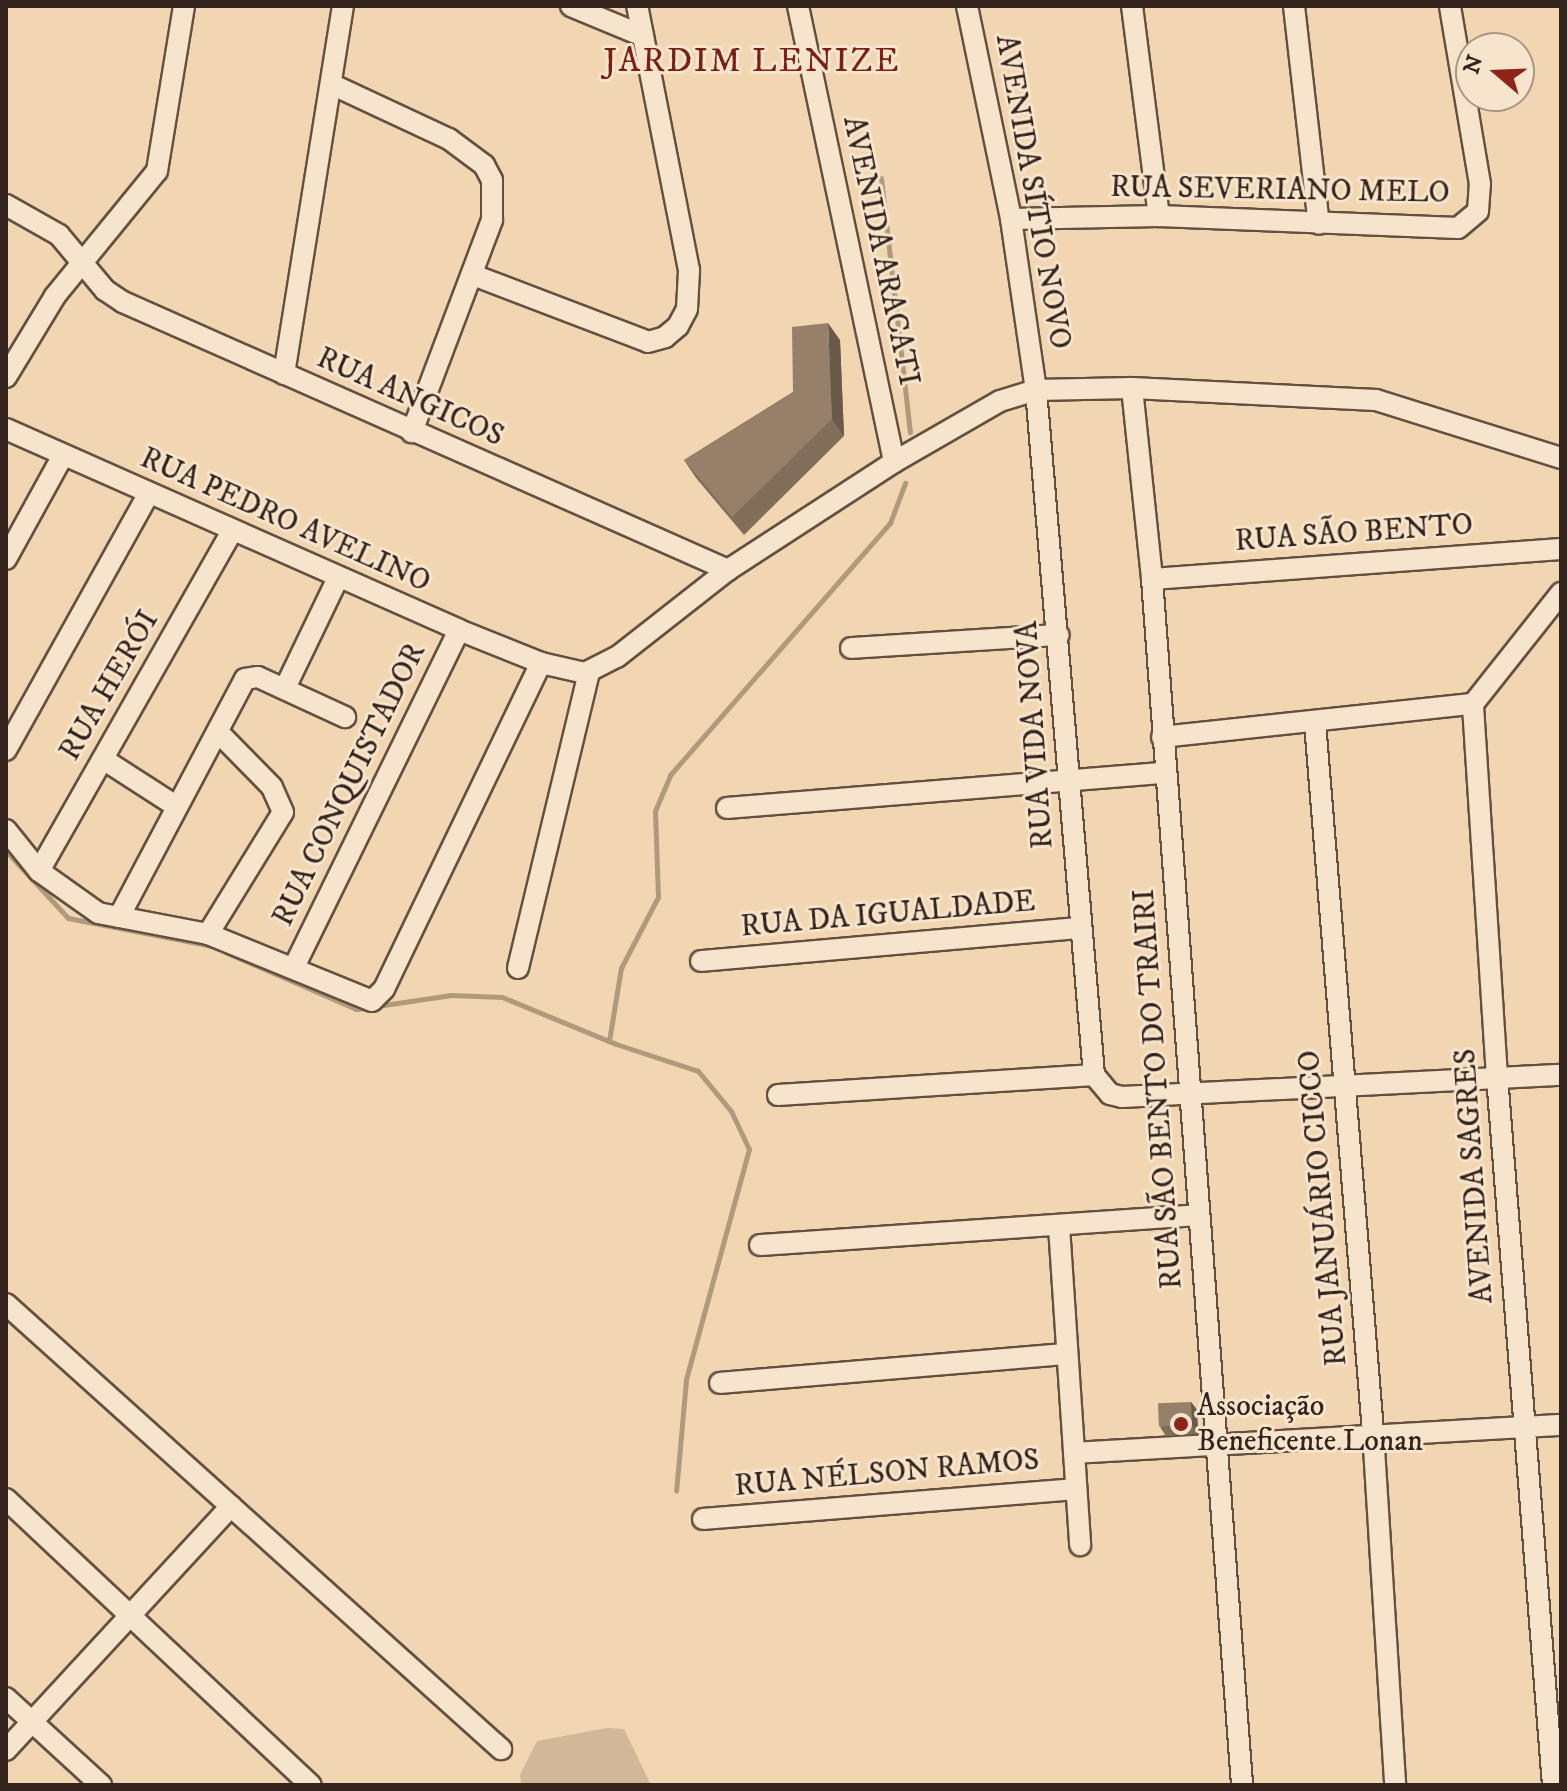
<!DOCTYPE html>
<html>
<head>
<meta charset="utf-8">
<style>
	body { margin:0 }
	#map { position:relative; width:1567px; height:1791px; overflow:hidden; background:#f1d6b1; font-family:"IM FELL DW Pica",serif }
	div>[style] { position:absolute }
	.green>* { inset:0; background:#d1b898 }
	.stream>* { height:5px; margin:-2.5px; padding:0 2.5px; transform-origin:2.5px; border-radius:2.5px; background:#b1997e }
	.roads { filter:drop-shadow(2px 0 #635041) drop-shadow(-2px 0 #635041) drop-shadow(0 2px #635041) drop-shadow(0 -2px #635041) }
	.minor>* { height:20px; margin:-10px; padding:0 10px; transform-origin:10px; border-radius:10px; background:#f6e4cc }
	.wall>* { inset:0; background:#816e5a }
	.shaded-wall>* { inset:0; background:#695a4a }
	.building>* { inset:0; background:#968069; transform-origin:0 0 }
	.dots>* { width:22px; height:22px; translate:-50% -50%; box-sizing:border-box; border:4px solid #f6e4cc; border-radius:50% }
	span { translate:-50% -50%; white-space:nowrap; text-align:center; line-height:1.15; -webkit-text-stroke:6px #f6e4cc; paint-order:stroke }
	.street-label { font-size:30px; color:#34231c }
	.poi-label { font-size:30px; color:#34231c }
	.left { translate:0 -50%; text-align:left }
	.quarter-label { font-size:34px; color:#7a1f14; letter-spacing:2px }
	.frame { position:absolute; inset:0; border:8px solid #34231c; pointer-events:none }
	.north { position:absolute; left:1455px; top:32px; width:80px; height:80px; box-sizing:border-box; background:#f6e4cc; border:2px solid #a89786; border-radius:50%; rotate:289deg; font-size:22px; font-weight:700; line-height:32px; text-align:center; color:#34231c }
	.north::after { content:''; display:block; margin:auto; width:28px; height:36px; background:#8f2418; clip-path:polygon(50% 0,100% 100%,50% 72%,0 100%) }
</style>
</head>
<body>
<div id="map">
	<div class="green">
		<i style="clip-path:polygon(607px 1728px,624px 1729px,651px 1785px,521px 1785px,520px 1775px,537px 1741px)"></i>
	</div>
	<div class="stream">
		<i style="left:881px;top:178px;width:256px;rotate:83.5deg"></i>
		<i style="left:6px;top:851px;width:91px;rotate:47.2deg"></i>
		<i style="left:68px;top:918px;width:147px;rotate:11deg"></i>
		<i style="left:225px;top:952px;width:143px;rotate:23.5deg"></i>
		<i style="left:356px;top:1009px;width:11px;rotate:-5deg"></i>
		<i style="left:377px;top:1006px;width:75px;rotate:-8.5deg"></i>
		<i style="left:451px;top:995px;width:51px;rotate:2.2deg"></i>
		<i style="left:502px;top:997px;width:123px;rotate:22.4deg"></i>
		<i style="left:616px;top:1044px;width:86px;rotate:18.2deg"></i>
		<i style="left:698px;top:1071px;width:52px;rotate:50.5deg"></i>
		<i style="left:731px;top:1111px;width:42px;rotate:64.7deg"></i>
		<i style="left:749px;top:1149px;width:239px;rotate:105.3deg"></i>
		<i style="left:686px;top:1380px;width:111px;rotate:95.1deg"></i>
		<i style="left:609px;top:1041px;width:74px;rotate:-80.7deg"></i>
		<i style="left:621px;top:968px;width:80px;rotate:-62.5deg"></i>
		<i style="left:658px;top:897px;width:86px;rotate:-92deg"></i>
		<i style="left:655px;top:811px;width:39px;rotate:-67deg"></i>
		<i style="left:670px;top:775px;width:335px;rotate:-48.9deg"></i>
		<i style="left:890px;top:523px;width:43px;rotate:-69.4deg"></i>
	</div>
	<div class="roads">
		<div class="minor">
			<i style="left:571px;top:6px;width:78px;rotate:22.6deg"></i>
			<i style="left:798px;top:6px;width:466px;rotate:78.1deg"></i>
			<i style="left:967px;top:6px;width:217px;rotate:78.3deg"></i>
			<i style="left:1011px;top:219px;width:173px;rotate:81.7deg"></i>
			<i style="left:1036px;top:390px;width:687px;rotate:85.16deg"></i>
			<i style="left:1132px;top:6px;width:212px;rotate:82.7deg"></i>
			<i style="left:1294px;top:6px;width:219px;rotate:83.5deg"></i>
			<i style="left:331px;top:84px;width:130px;rotate:25deg"></i>
			<i style="left:449px;top:139px;width:44px;rotate:36.6deg"></i>
			<i style="left:484px;top:165px;width:17px;rotate:62deg"></i>
			<i style="left:492px;top:180px;width:40px;rotate:90deg"></i>
			<i style="left:492px;top:220px;width:227px;rotate:110.7deg"></i>
			<i style="left:6px;top:205px;width:61px;rotate:29.5deg"></i>
			<i style="left:59px;top:235px;width:72px;rotate:50.1deg"></i>
			<i style="left:105px;top:290px;width:22px;rotate:34deg"></i>
			<i style="left:123px;top:302px;width:662px;rotate:23.89deg"></i>
			<i style="left:1011px;top:219px;width:148px;rotate:-1.2deg"></i>
			<i style="left:1159px;top:216px;width:299px;rotate:2.3deg"></i>
			<i style="left:1458px;top:228px;width:26px;rotate:-40deg"></i>
			<i style="left:1478px;top:211px;width:27px;rotate:-86deg"></i>
			<i style="left:1480px;top:184px;width:181px;rotate:-99.6deg"></i>
			<i style="left:473px;top:275px;width:187px;rotate:20.9deg"></i>
			<i style="left:648px;top:342px;width:18px;rotate:-16deg"></i>
			<i style="left:665px;top:337px;width:17px;rotate:-40deg"></i>
			<i style="left:678px;top:326px;width:19px;rotate:-62deg"></i>
			<i style="left:687px;top:309px;width:39px;rotate:-87deg"></i>
			<i style="left:689px;top:270px;width:269px;rotate:-101.1deg"></i>
			<i style="left:284px;top:374px;width:373px;rotate:-80.9deg"></i>
			<i style="left:6px;top:377px;width:95px;rotate:-58.8deg"></i>
			<i style="left:55px;top:296px;width:161px;rotate:-50.8deg"></i>
			<i style="left:157px;top:171px;width:167px;rotate:-80.7deg"></i>
			<i style="left:1132px;top:388px;width:192px;rotate:84deg"></i>
			<i style="left:1152px;top:579px;width:1209px;rotate:85.73deg"></i>
			<i style="left:6px;top:429px;width:496px;rotate:23.9deg"></i>
			<i style="left:459px;top:630px;width:88px;rotate:21.9deg"></i>
			<i style="left:541px;top:663px;width:45px;rotate:12.8deg"></i>
			<i style="left:585px;top:673px;width:36px;rotate:-27deg"></i>
			<i style="left:617px;top:657px;width:141px;rotate:-38.1deg"></i>
			<i style="left:728px;top:570px;width:198px;rotate:-33deg"></i>
			<i style="left:894px;top:462px;width:122px;rotate:-29.9deg"></i>
			<i style="left:1000px;top:401px;width:38px;rotate:-17deg"></i>
			<i style="left:1036px;top:390px;width:96px;rotate:-1.2deg"></i>
			<i style="left:1132px;top:388px;width:244px;rotate:2.8deg"></i>
			<i style="left:1376px;top:400px;width:194px;rotate:17.4deg"></i>
			<i style="left:6px;top:559px;width:116px;rotate:-61.2deg"></i>
			<i style="left:1152px;top:579px;width:410px;rotate:-4.2deg"></i>
			<i style="left:851px;top:648px;width:208px;rotate:-3.6deg"></i>
			<i style="left:285px;top:688px;width:122px;rotate:-64.3deg"></i>
			<i style="left:1315px;top:723px;width:711px;rotate:85.32deg"></i>
			<i style="left:1373px;top:1432px;width:354px;rotate:86.4deg"></i>
			<i style="left:1162px;top:737px;width:313px;rotate:-6.1deg"></i>
			<i style="left:6px;top:750px;width:294px;rotate:-60.9deg"></i>
			<i style="left:103px;top:759px;width:87px;rotate:32.8deg"></i>
			<i style="left:727px;top:808px;width:438px;rotate:-4.6deg"></i>
			<i style="left:6px;top:830px;width:53px;rotate:51.2deg"></i>
			<i style="left:39px;top:871px;width:72px;rotate:35.4deg"></i>
			<i style="left:98px;top:913px;width:112px;rotate:10.8deg"></i>
			<i style="left:208px;top:934px;width:177px;rotate:22.2deg"></i>
			<i style="left:372px;top:1001px;width:17px;rotate:-45deg"></i>
			<i style="left:384px;top:989px;width:362px;rotate:-64.3deg"></i>
			<i style="left:39px;top:871px;width:391px;rotate:-60.4deg"></i>
			<i style="left:119px;top:917px;width:269px;rotate:-62.1deg"></i>
			<i style="left:245px;top:679px;width:13px;rotate:-9deg"></i>
			<i style="left:258px;top:677px;width:96px;rotate:24.7deg"></i>
			<i style="left:208px;top:934px;width:143px;rotate:-58.4deg"></i>
			<i style="left:283px;top:812px;width:27px;rotate:-114deg"></i>
			<i style="left:272px;top:787px;width:77px;rotate:-134.5deg"></i>
			<i style="left:701px;top:961px;width:380px;rotate:-5deg"></i>
			<i style="left:294px;top:967px;width:375px;rotate:-63.9deg"></i>
			<i style="left:518px;top:968px;width:304px;rotate:-76.5deg"></i>
			<i style="left:1094px;top:1075px;width:25px;rotate:50deg"></i>
			<i style="left:1110px;top:1094px;width:12px;rotate:14deg"></i>
			<i style="left:1122px;top:1097px;width:440px;rotate:-2.9deg"></i>
			<i style="left:778px;top:1095px;width:317px;rotate:-3.6deg"></i>
			<i style="left:1059px;top:1226px;width:320px;rotate:86.2deg"></i>
			<i style="left:760px;top:1245px;width:440px;rotate:-3.9deg"></i>
			<i style="left:6px;top:1304px;width:666px;rotate:41.96deg"></i>
			<i style="left:720px;top:1383px;width:348px;rotate:-4.8deg"></i>
			<i style="left:1074px;top:1453px;width:488px;rotate:-3.3deg"></i>
			<i style="left:6px;top:1499px;width:418px;rotate:43.2deg"></i>
			<i style="left:703px;top:1519px;width:374px;rotate:-4.6deg"></i>
			<i style="left:6px;top:1698px;width:129px;rotate:42.5deg"></i>
			<i style="left:6px;top:1750px;width:332px;rotate:-47.3deg"></i>
			<i style="left:1553px;top:1785px;width:710px;rotate:-94.52deg"></i>
			<i style="left:1497px;top:1077px;width:374px;rotate:-93.7deg"></i>
			<i style="left:1473px;top:704px;width:142px;rotate:-51.6deg"></i>
		</div>
	</div>
	<div class="wall">
		<i style="clip-path:polygon(840px 340px,844px 436px,744px 535px,696px 478px,684px 460px,793px 392px)"></i>
		<i style="clip-path:polygon(1191px 1402px,1197px 1410px,1198px 1434px,1166px 1436px,1160px 1427px)"></i>
	</div>
	<div class="shaded-wall">
		<i style="clip-path:polygon(828px 323px,840px 340px,844px 436px,832px 419px)"></i>
		<i style="clip-path:polygon(1191px 1402px,1197px 1410px,1198px 1434px,1192px 1425px)"></i>
	</div>
	<div class="building">
		<i style="clip-path:polygon(828px 323px,832px 419px,732px 517px,684px 460px,793px 392px,792px 327px)"></i>
		<i style="left:1191px;top:1402px;width:23px;height:33px;rotate:88deg"></i>
	</div>
	<div class="dots">
		<i style="left:1181px;top:1424px;background:#8f2418"></i>
	</div>
	<div class="street-label">
		<span style="left:1280px;top:191px;rotate:1deg">RUA SEVERIANO MELO</span>
		<span style="left:1032px;top:192px;rotate:80deg">AVENIDA SÍTIO NOVO</span>
		<span style="left:880px;top:251px;rotate:78deg">AVENIDA ARACATI</span>
		<span style="left:410px;top:398px;rotate:24deg">RUA ANGICOS</span>
		<span style="left:285px;top:521px;rotate:24deg">RUA PEDRO AVELINO</span>
		<span style="left:1354px;top:534px;rotate:-4deg">RUA SÃO BENTO</span>
		<span style="left:110px;top:686px;rotate:-60deg">RUA HERÓI</span>
		<span style="left:1036px;top:735px;rotate:-94deg">RUA VIDA NOVA</span>
		<span style="left:350px;top:785px;rotate:-64deg">RUA CONQUISTADOR</span>
		<span style="left:888px;top:915px;rotate:-5deg">RUA DA IGUALDADE</span>
		<span style="left:1159px;top:1089px;rotate:-94deg">RUA SÃO BENTO DO TRAIRI</span>
		<span style="left:1475px;top:1176px;rotate:-94deg">AVENIDA SAGRES</span>
		<span style="left:1324px;top:1208px;rotate:-95deg">RUA JANUÁRIO CICCO</span>
		<span style="left:887px;top:1474px;rotate:-5deg">RUA NÉLSON RAMOS</span>
	</div>
	<div class="poi-label">
		<span class="left" style="left:1197px;top:1424px">Associação<br>Beneficente Lonan</span>
	</div>
	<div class="quarter-label">
		<span style="left:752px;top:62px">JARDIM LENIZE</span>
	</div>
	<div class="frame"></div>
	<div class="north">N</div>
</div>
</body>
</html>
